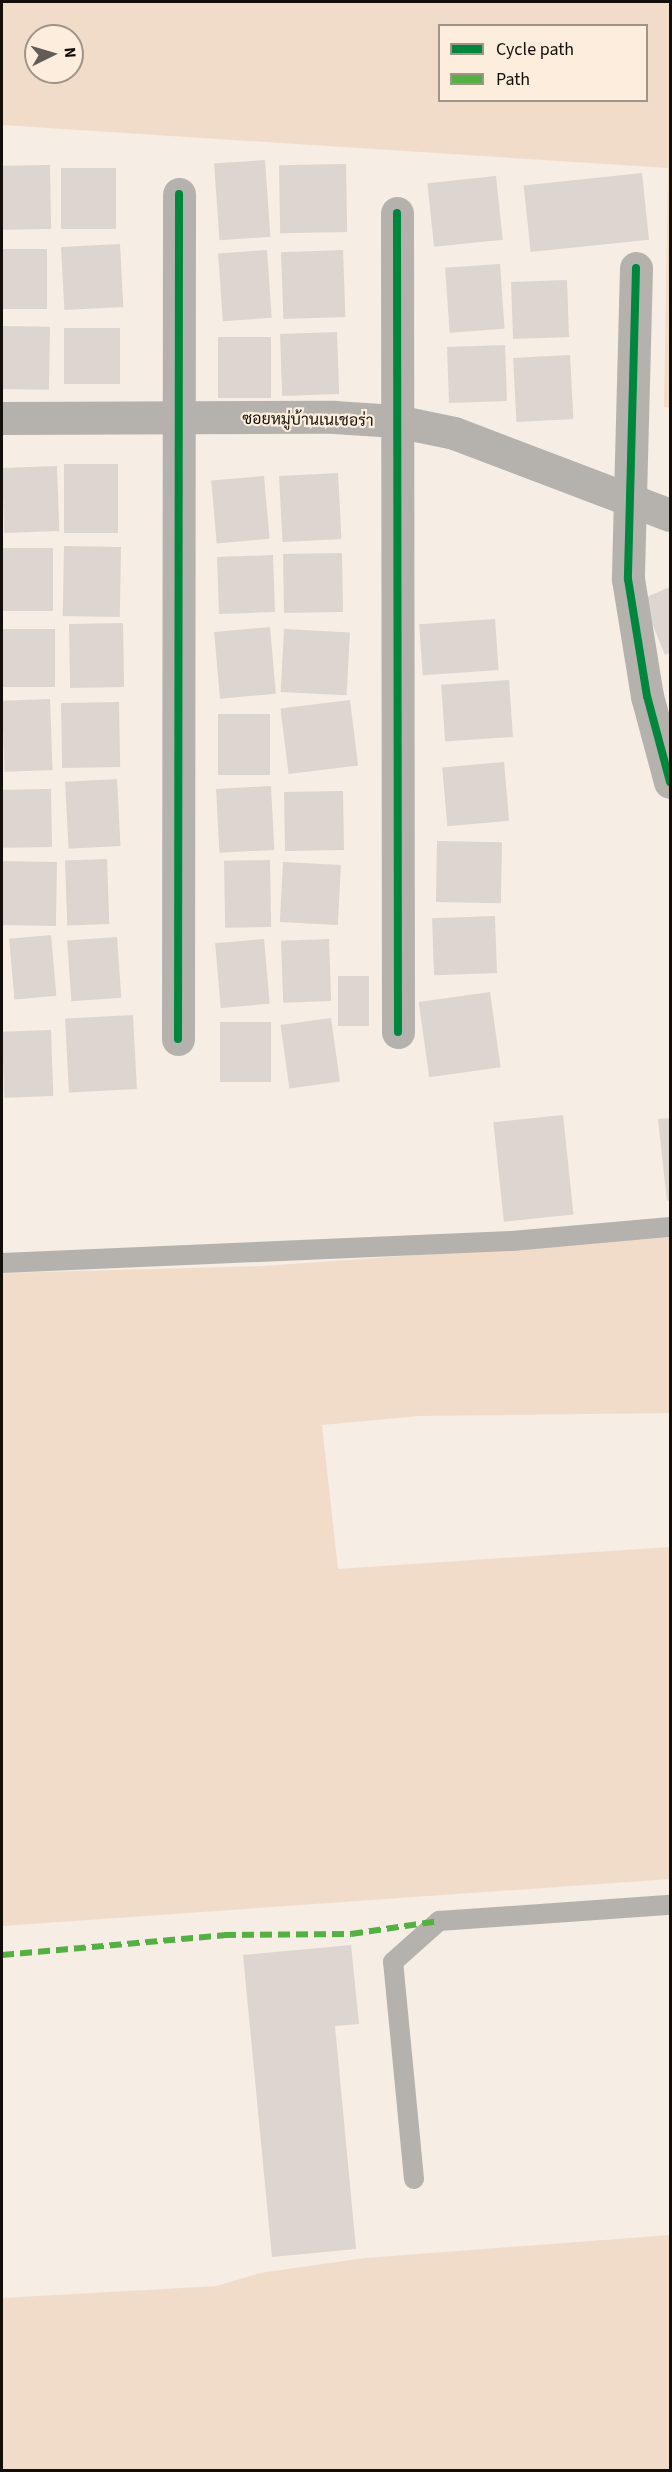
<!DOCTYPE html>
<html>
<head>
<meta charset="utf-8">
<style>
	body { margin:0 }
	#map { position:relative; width:672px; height:2472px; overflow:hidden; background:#f6ede4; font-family:"Source Sans 3",Sarabun,sans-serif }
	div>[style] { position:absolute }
	.green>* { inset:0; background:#f1dcca }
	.building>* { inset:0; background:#ddd5cf; transform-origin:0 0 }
	.service>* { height:20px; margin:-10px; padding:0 10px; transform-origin:10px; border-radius:10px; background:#b5b2ae }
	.minor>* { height:33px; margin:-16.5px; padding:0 16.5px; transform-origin:16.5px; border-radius:16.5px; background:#b5b2ae }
	.quiet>* { height:6px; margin-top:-3px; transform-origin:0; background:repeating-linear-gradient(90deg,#55b044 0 12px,transparent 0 18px) }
	.cycleway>* { height:8px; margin:-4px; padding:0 4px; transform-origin:4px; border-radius:4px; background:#00873e }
	span { translate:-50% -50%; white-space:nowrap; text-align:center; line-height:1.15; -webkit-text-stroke:4.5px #fdeddd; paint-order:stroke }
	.street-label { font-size:16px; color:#130e09 }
	.frame { position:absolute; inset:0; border:3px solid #130e09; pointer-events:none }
	.legend { position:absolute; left:438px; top:24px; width:210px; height:78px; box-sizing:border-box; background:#fdeddd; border:2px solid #9f9488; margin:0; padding:8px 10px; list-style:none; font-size:18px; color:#130e09 }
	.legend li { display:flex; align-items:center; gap:12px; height:30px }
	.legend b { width:30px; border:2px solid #9f9488 }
	.north { position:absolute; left:24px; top:24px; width:60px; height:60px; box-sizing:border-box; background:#fdeddd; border:2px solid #9f9488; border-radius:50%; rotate:85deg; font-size:16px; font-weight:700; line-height:24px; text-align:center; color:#130e09 }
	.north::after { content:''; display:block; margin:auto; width:21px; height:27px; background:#625c56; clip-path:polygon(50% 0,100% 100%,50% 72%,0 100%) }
</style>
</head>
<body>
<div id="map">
	<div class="green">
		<i style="clip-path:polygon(evenodd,2px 2px,670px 2px,670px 408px,664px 407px,668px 168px,2px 125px,2px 2px,440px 26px,646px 26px,646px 100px,440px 100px,440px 26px,2px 2px,36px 36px,72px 36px,72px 72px,36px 72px,36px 36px)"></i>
		<i style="clip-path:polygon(670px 1237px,670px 1413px,419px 1416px,322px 1425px,338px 1569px,670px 1547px,670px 1879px,2px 1926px,2px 1273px,263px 1266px)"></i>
		<i style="clip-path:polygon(670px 2235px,670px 2470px,2px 2470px,2px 2298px,217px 2286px,260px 2273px,365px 2258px)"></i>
	</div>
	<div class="building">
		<i style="left:265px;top:160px;width:77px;height:51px;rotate:86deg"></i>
		<i style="left:346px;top:164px;width:68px;height:67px;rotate:89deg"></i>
		<i style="left:50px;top:165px;width:64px;height:48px;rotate:89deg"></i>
		<i style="left:61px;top:168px;width:55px;height:61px"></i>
		<i style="left:642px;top:173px;width:67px;height:119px;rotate:84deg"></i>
		<i style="left:496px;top:176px;width:64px;height:69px;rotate:84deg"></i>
		<i style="left:120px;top:244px;width:63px;height:59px;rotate:87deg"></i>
		<i style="left:2px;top:249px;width:45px;height:60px"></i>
		<i style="left:267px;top:250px;width:68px;height:49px;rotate:86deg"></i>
		<i style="left:343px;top:250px;width:67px;height:62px;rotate:88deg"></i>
		<i style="left:500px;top:264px;width:65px;height:55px;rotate:86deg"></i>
		<i style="left:567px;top:280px;width:57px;height:56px;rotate:88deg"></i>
		<i style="left:2px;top:326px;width:48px;height:63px;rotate:1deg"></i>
		<i style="left:64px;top:328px;width:56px;height:56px"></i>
		<i style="left:337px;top:332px;width:62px;height:57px;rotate:88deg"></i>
		<i style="left:271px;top:337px;width:61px;height:53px;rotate:90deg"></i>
		<i style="left:505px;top:345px;width:56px;height:58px;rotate:88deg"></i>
		<i style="left:570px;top:355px;width:64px;height:57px;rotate:87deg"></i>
		<i style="left:64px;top:464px;width:54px;height:69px"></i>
		<i style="left:57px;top:466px;width:65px;height:55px;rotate:88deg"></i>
		<i style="left:338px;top:473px;width:66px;height:59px;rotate:87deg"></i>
		<i style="left:264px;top:476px;width:63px;height:53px;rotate:85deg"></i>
		<i style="left:64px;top:546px;width:57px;height:70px;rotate:1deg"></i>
		<i style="left:2px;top:548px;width:51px;height:63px"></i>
		<i style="left:342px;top:553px;width:59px;height:59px;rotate:89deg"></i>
		<i style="left:273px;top:555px;width:57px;height:56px;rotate:88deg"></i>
		<i style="clip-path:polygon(670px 587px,670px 653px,665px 655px,642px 599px)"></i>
		<i style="left:495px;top:619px;width:51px;height:76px;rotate:86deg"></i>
		<i style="left:123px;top:623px;width:64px;height:54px;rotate:89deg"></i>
		<i style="left:270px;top:627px;width:67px;height:56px;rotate:85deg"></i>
		<i style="left:2px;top:629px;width:53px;height:58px"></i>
		<i style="left:284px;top:629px;width:66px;height:63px;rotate:3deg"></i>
		<i style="left:509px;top:680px;width:57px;height:68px;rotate:86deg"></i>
		<i style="left:50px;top:699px;width:71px;height:48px;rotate:88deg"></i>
		<i style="left:350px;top:700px;width:66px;height:70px;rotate:83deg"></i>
		<i style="left:119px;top:702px;width:65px;height:58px;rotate:89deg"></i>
		<i style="left:218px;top:714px;width:52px;height:61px"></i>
		<i style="left:504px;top:762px;width:59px;height:62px;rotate:85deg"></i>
		<i style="left:117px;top:779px;width:67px;height:52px;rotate:87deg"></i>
		<i style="left:271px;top:786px;width:64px;height:55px;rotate:87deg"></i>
		<i style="left:51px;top:789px;width:58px;height:49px;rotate:89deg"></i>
		<i style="left:343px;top:791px;width:59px;height:59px;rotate:89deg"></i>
		<i style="left:437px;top:841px;width:65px;height:61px;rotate:1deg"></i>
		<i style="left:107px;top:859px;width:65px;height:42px;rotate:88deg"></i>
		<i style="left:270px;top:860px;width:67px;height:46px;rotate:89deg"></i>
		<i style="left:2px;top:861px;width:55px;height:64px;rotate:1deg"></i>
		<i style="left:283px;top:862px;width:58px;height:60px;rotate:3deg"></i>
		<i style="left:495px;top:916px;width:57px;height:63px;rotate:88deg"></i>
		<i style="left:51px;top:935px;width:61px;height:42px;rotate:85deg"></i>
		<i style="left:117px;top:937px;width:61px;height:50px;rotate:86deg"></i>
		<i style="left:264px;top:939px;width:65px;height:49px;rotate:85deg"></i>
		<i style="left:329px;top:939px;width:62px;height:48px;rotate:88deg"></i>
		<i style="left:338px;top:976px;width:31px;height:50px"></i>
		<i style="left:490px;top:992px;width:76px;height:72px;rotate:82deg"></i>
		<i style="left:133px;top:1015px;width:74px;height:68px;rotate:87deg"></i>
		<i style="left:331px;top:1018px;width:64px;height:51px;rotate:82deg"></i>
		<i style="left:220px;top:1022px;width:51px;height:60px"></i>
		<i style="left:51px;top:1030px;width:66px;height:49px;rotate:88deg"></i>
		<i style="left:563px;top:1115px;width:100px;height:70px;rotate:84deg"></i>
		<i style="clip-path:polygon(670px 1118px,670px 1200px,667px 1201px,658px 1119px)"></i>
		<i style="clip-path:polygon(351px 1945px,359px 2024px,335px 2026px,356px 2249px,272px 2257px,243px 1955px)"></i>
	</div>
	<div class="service">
		<i style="left:2px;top:1263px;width:510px;rotate:-2.47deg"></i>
		<i style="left:512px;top:1241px;width:159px;rotate:-5.1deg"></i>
		<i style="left:414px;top:2179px;width:218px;rotate:-95.5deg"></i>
		<i style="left:393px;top:1962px;width:62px;rotate:-41.7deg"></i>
		<i style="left:439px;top:1921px;width:232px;rotate:-4deg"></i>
	</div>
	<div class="minor">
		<i style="left:397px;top:213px;width:819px;rotate:89.93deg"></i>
		<i style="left:636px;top:268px;width:311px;rotate:91.5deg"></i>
		<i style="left:628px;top:579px;width:119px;rotate:80.8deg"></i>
		<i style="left:647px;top:696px;width:89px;rotate:75deg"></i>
		<i style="left:2px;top:418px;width:332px;rotate:-0.2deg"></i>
		<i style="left:334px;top:417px;width:62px;rotate:3.7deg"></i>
		<i style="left:396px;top:421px;width:59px;rotate:11.7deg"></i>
		<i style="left:454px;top:433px;width:231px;rotate:20.8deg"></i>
		<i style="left:178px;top:1039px;width:845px;rotate:-89.93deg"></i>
	</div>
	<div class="quiet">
		<i style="left:2px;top:1955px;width:223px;rotate:-5.1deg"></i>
		<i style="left:224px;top:1935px;width:127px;rotate:-0.5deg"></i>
		<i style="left:351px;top:1934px;width:89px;rotate:-8.4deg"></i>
	</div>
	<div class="cycleway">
		<i style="left:397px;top:213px;width:819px;rotate:89.93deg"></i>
		<i style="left:636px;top:268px;width:311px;rotate:91.5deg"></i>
		<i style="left:628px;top:579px;width:119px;rotate:80.8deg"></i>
		<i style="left:647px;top:696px;width:89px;rotate:75deg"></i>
		<i style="left:178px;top:1039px;width:845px;rotate:-89.93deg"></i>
	</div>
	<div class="street-label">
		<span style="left:308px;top:420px;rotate:1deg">ซอยหมู่บ้านเนเชอร่า</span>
	</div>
	<div class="frame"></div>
	<ul class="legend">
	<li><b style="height:8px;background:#00873e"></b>Cycle path</li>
	<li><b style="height:8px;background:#55b044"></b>Path</li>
	</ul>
	<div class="north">N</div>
</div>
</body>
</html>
